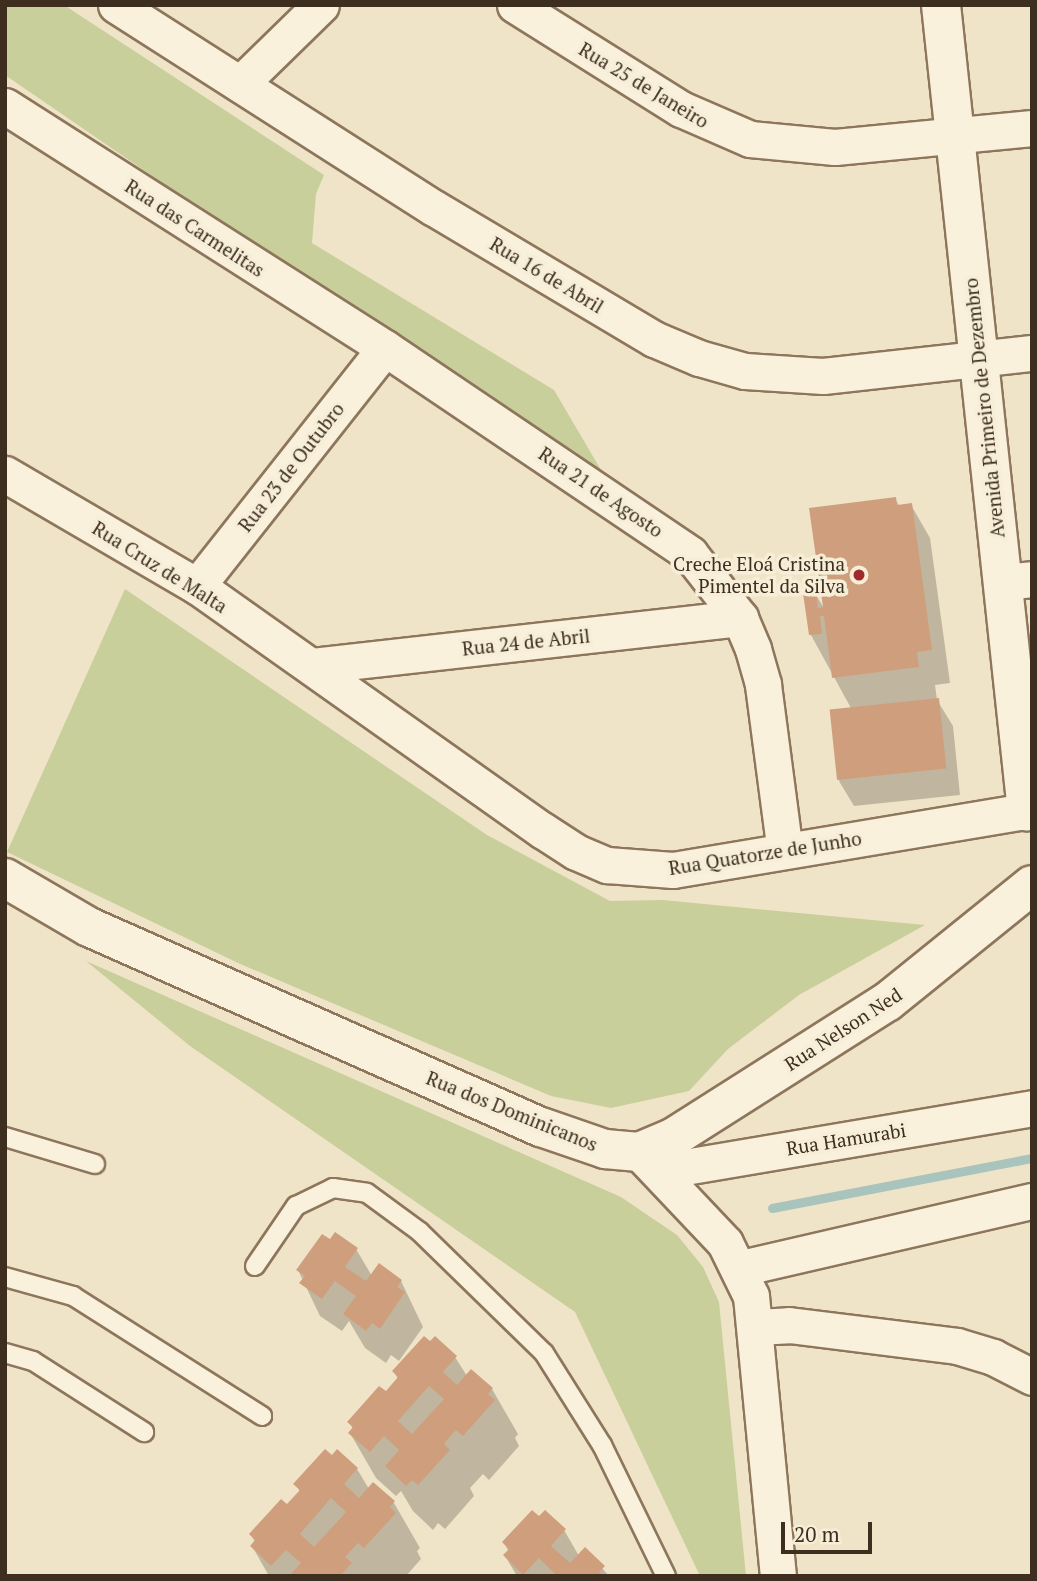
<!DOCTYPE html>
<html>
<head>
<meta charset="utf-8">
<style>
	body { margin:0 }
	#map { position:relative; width:1037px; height:1581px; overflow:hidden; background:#f0e4c8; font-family:"PT Serif",serif }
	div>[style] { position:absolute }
	.green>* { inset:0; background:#c9cf9b }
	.shadow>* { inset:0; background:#0003 }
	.stream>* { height:9px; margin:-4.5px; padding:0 4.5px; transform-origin:4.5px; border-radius:4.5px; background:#a9c4bc }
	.building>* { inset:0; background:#cf9f7d; transform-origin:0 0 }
	.roads { filter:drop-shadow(2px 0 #8d765c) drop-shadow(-2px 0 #8d765c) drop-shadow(0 2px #8d765c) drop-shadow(0 -2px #8d765c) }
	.service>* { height:18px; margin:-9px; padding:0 9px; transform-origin:9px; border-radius:9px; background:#faf1dc }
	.minor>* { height:35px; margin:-17.5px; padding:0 17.5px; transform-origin:17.5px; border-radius:17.5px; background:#faf1dc }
	.tertiary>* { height:38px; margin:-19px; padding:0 19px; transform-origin:19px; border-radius:19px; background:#faf1dc }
	.dots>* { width:19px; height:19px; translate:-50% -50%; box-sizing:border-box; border:4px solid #f7eed8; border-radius:50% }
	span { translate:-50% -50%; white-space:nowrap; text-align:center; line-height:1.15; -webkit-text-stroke:7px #f7eed8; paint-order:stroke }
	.street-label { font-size:19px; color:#3d2e20 }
	.poi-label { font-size:19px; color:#3d2e20 }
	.right { translate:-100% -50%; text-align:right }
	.frame { position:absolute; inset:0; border:7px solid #3d2e20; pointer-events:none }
	.scale { position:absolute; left:781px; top:1522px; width:91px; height:32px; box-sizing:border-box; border:4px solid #3d2e20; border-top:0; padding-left:9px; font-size:21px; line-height:24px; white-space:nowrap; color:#3d2e20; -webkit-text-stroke:5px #f7eed8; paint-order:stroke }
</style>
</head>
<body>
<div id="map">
	<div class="green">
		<i style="clip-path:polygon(5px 5px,64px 5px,324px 175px,316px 194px,312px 243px,554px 390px,601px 470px,321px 292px,5px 75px)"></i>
		<i style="clip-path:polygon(125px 589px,487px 835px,610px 901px,663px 900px,925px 925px,799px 995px,728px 1049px,689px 1091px,611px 1108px,551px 1096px,238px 963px,7px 852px)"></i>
		<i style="clip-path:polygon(86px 961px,621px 1197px,677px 1235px,703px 1267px,719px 1302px,746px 1576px,700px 1576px,575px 1312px,190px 1046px)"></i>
	</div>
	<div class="shadow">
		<i style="clip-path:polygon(895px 499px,900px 507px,911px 505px,930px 538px,950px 683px,935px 685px,937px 700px,953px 726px,960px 795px,854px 806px,839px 781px,852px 710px,811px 635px,815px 593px,825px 610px)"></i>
		<i style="clip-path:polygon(330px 1242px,356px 1249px,372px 1276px,401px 1281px,423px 1327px,399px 1361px,391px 1355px,386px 1363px,365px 1348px,349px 1321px,342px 1331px,320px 1316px,298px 1270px)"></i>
		<i style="clip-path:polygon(455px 1357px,467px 1376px,472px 1371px,492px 1389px,518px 1434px,515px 1438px,519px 1446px,489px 1480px,483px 1474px,470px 1488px,474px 1496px,445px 1529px,438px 1523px,433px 1530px,413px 1511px,401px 1491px,396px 1496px,376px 1478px,350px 1433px,353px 1429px,349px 1422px,386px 1394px,398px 1379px,394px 1372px)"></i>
		<i style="clip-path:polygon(337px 1451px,357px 1469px,369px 1489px,373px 1484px,394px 1503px,420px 1548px,417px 1551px,421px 1559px,406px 1576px,269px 1576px,252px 1546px,255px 1542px,251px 1534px,288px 1507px,300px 1492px,296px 1485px)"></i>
		<i style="clip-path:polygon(540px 1519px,564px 1530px,579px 1556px,585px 1549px,609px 1576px,517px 1576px,505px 1556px,509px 1552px,504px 1543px)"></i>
	</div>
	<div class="stream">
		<i style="left:772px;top:1208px;width:265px;rotate:-10.9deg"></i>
	</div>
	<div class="building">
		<i style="clip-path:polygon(896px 497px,897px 505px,912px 503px,932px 650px,917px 652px,919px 667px,832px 678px,824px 616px,820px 616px,822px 634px,809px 635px,803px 593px,816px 591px,818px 608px,823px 607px,809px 508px)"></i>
		<i style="left:939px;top:698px;width:71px;height:110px;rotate:84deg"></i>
		<i style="clip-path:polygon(335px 1232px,358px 1248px,345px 1267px,366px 1281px,379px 1263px,402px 1280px,397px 1287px,405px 1292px,380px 1329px,372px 1323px,366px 1331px,343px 1314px,356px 1296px,335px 1281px,322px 1299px,299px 1283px,305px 1276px,296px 1270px,322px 1234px,330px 1239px)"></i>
		<i style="clip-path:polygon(evenodd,424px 1336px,430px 1341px,435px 1336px,457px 1356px,443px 1372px,457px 1385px,471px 1369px,493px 1388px,488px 1394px,495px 1400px,463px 1436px,456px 1430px,451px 1435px,444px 1444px,450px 1450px,418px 1485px,412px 1480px,406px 1486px,385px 1466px,399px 1450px,384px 1436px,370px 1452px,348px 1433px,353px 1427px,347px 1422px,379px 1386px,386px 1391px,398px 1377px,392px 1371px,424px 1336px,429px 1386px,444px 1399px,412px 1434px,398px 1421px,429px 1386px)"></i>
		<i style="clip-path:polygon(evenodd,325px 1449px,332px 1455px,337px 1449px,358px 1468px,344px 1484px,359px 1498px,373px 1482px,395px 1501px,390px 1507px,396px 1513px,364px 1548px,358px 1543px,345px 1557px,352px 1563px,340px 1576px,289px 1576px,301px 1563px,286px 1550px,271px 1566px,250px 1546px,255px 1540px,249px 1534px,281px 1499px,287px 1504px,300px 1490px,293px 1484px,325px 1449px,331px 1498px,346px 1512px,314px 1547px,300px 1534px,331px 1498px)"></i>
		<i style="clip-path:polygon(532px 1510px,539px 1516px,545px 1510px,566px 1529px,551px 1546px,570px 1563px,585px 1547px,605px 1566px,599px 1572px,603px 1576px,557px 1576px,539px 1558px,523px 1575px,503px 1555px,509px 1549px,502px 1542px)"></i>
	</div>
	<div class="roads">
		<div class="service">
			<i style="left:5px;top:1137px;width:94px;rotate:16.7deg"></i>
			<i style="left:255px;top:1266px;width:73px;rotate:-55.7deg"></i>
			<i style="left:296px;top:1206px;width:41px;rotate:-25.9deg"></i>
			<i style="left:333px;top:1188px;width:34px;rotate:8deg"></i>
			<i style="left:367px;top:1193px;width:66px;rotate:36.3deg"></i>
			<i style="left:420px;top:1232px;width:173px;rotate:44.3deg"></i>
			<i style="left:544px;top:1353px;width:109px;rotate:57.8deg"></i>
			<i style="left:602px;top:1445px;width:146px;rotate:64deg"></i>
			<i style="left:5px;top:1277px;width:71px;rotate:15.6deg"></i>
			<i style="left:73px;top:1296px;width:224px;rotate:32.4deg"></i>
			<i style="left:5px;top:1353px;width:29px;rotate:16deg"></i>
			<i style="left:33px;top:1361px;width:132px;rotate:32.6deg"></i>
		</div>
		<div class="minor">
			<i style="left:116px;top:5px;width:377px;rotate:32.6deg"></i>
			<i style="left:434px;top:208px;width:256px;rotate:30.8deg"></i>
			<i style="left:654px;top:339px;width:49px;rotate:22.9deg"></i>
			<i style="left:699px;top:358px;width:48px;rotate:15.8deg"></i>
			<i style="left:745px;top:371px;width:78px;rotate:3.7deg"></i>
			<i style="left:823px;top:376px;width:210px;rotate:-6.3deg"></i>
			<i style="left:515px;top:5px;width:196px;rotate:32.1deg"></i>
			<i style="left:681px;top:109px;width:75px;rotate:23.5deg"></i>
			<i style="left:750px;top:139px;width:85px;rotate:5.4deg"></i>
			<i style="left:835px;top:147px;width:198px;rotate:-5.5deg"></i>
			<i style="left:240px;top:84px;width:113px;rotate:-44.3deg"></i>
			<i style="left:5px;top:106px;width:451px;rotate:32.5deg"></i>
			<i style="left:385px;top:348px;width:368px;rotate:34deg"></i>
			<i style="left:690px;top:554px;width:81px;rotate:52deg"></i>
			<i style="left:740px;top:618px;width:34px;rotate:67deg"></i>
			<i style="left:753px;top:649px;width:37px;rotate:74deg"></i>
			<i style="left:763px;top:685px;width:167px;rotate:82.5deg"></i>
			<i style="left:5px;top:474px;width:222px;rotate:30.3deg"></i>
			<i style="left:197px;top:586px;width:423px;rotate:35.3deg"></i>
			<i style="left:542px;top:830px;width:40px;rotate:32.9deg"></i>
			<i style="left:576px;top:852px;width:34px;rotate:23deg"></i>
			<i style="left:607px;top:865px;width:66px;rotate:4.3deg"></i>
			<i style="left:673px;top:870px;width:359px;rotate:-9.5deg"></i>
			<i style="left:1004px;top:582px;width:28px;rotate:-6deg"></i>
			<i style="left:197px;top:586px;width:303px;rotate:-51.7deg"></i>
			<i style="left:312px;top:666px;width:431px;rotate:-6.4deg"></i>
			<i style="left:639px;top:1152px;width:125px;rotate:46.6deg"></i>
			<i style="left:725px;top:1243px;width:59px;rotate:63.9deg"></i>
			<i style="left:751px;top:1296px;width:281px;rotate:84.5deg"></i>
			<i style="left:661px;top:1171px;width:376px;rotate:-9.6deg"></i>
			<i style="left:741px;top:1268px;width:299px;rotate:-13deg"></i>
			<i style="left:756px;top:1327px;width:33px;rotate:-3deg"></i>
			<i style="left:789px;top:1325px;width:169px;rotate:7.1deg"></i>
			<i style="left:957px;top:1346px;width:38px;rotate:17deg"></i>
			<i style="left:993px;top:1357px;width:44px;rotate:27.1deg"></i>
		</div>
		<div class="tertiary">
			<i style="left:941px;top:5px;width:811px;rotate:83.91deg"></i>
			<i style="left:5px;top:878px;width:97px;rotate:30.3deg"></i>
			<i style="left:89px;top:927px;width:494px;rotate:23.9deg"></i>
			<i style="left:541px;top:1127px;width:68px;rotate:19deg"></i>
			<i style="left:605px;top:1149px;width:34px;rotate:5deg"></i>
			<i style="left:639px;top:1152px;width:38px;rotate:-23deg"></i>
			<i style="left:674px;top:1137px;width:252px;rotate:-32.4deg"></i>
			<i style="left:887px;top:1002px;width:186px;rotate:-38.9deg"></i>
		</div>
	</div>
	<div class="dots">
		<i style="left:859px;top:575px;background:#9e2a2b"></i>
	</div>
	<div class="street-label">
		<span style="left:644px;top:85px;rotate:31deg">Rua 25 de Janeiro</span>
		<span style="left:195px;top:228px;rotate:33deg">Rua das Carmelitas</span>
		<span style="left:547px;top:275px;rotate:31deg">Rua 16 de Abril</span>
		<span style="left:984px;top:408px;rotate:-96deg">Avenida Primeiro de Dezembro</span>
		<span style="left:291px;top:467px;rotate:-52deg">Rua 23 de Outubro</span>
		<span style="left:601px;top:492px;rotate:34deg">Rua 21 de Agosto</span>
		<span style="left:160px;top:567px;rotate:32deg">Rua Cruz de Malta</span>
		<span style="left:526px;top:642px;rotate:-6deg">Rua 24 de Abril</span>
		<span style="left:765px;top:853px;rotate:-9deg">Rua Quatorze de Junho</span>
		<span style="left:843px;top:1029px;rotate:-33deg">Rua Nelson Ned</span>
		<span style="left:512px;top:1111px;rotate:22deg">Rua dos Dominicanos</span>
		<span style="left:846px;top:1139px;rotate:-9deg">Rua Hamurabi</span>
	</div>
	<div class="poi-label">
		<span class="right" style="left:845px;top:575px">Creche Eloá Cristina<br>Pimentel da Silva</span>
	</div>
	<div class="frame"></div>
	<div class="scale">20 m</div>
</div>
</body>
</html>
